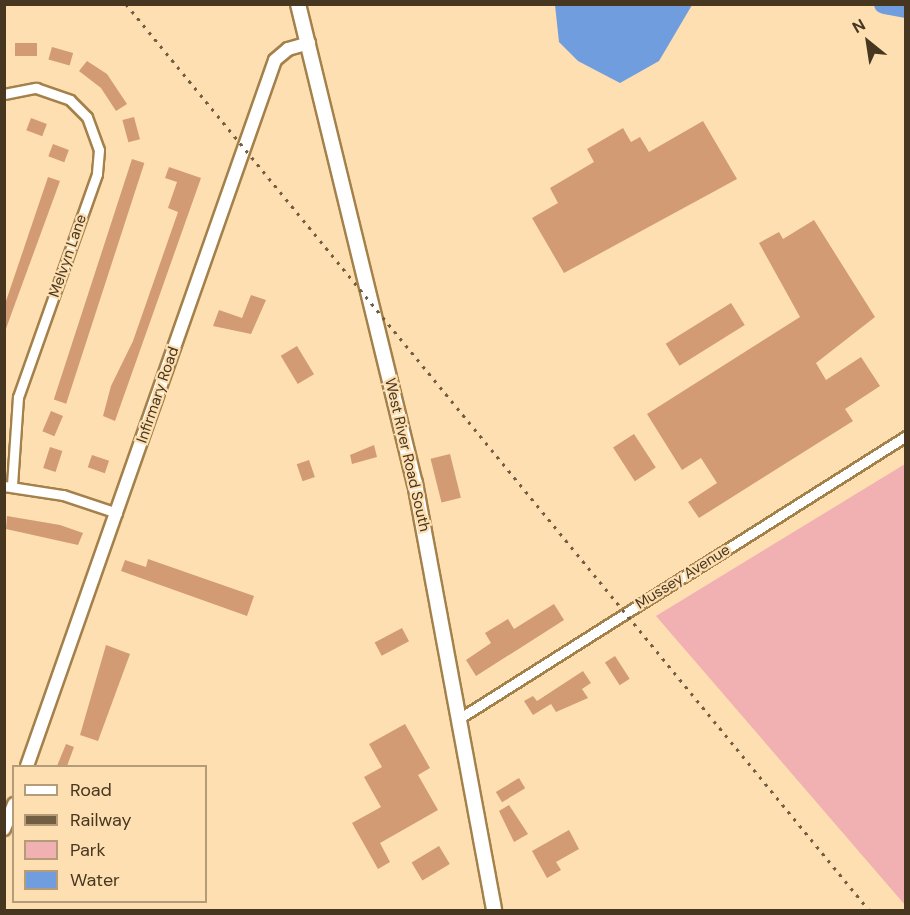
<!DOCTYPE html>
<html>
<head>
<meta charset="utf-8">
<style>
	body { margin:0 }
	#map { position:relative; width:910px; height:915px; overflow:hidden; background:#fedfb2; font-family:"DM Sans",sans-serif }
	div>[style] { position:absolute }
	.green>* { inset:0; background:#f1b0b2 }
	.water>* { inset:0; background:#6f9dde }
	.river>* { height:20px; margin:-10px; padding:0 10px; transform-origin:10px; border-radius:10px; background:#6f9dde }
	.building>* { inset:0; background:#d29b74; transform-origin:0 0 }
	.roads { filter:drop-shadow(2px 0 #a4814a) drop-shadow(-2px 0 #a4814a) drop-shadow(0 2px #a4814a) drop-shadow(0 -2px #a4814a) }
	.minor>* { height:9px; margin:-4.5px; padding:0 4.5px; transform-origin:4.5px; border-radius:4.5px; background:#fff }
	.tertiary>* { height:12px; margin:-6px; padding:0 6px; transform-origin:6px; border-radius:6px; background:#fff }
	.secondary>* { height:14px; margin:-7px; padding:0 7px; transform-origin:7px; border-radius:7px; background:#fff }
	.rail>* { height:3px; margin-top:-1.5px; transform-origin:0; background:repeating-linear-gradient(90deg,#725e42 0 3px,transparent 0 9px) }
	span { translate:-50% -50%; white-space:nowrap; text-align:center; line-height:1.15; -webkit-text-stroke:4.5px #fedfb2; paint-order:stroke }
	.street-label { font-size:15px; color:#473720 }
	.frame { position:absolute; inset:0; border:6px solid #473720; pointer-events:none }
	.legend { position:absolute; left:12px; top:765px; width:195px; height:138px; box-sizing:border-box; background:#fedfb2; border:2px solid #b59c78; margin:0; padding:8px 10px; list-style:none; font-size:18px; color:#473720 }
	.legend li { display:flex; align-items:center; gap:12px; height:30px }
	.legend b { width:30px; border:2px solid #b59c78 }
	.north { position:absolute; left:838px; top:12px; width:60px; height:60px; -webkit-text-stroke:4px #fedfb2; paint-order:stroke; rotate:330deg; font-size:16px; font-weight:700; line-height:24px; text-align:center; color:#473720 }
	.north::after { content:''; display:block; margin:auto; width:21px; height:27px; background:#473720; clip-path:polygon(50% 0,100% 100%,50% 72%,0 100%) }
</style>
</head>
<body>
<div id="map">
	<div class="green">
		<i style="clip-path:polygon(905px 464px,905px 905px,656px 616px)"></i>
	</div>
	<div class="water">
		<i style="clip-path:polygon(555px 5px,555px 4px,692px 5px,659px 61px,620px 83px,578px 61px,559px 42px)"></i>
	</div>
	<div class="river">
		<i style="left:884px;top:4px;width:22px;rotate:10deg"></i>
	</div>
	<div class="building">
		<i style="left:37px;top:43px;width:13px;height:22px;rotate:90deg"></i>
		<i style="left:52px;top:47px;width:22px;height:13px;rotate:16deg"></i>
		<i style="clip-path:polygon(87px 61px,107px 74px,127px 104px,116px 111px,101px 88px,79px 71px)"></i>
		<i style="left:134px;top:117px;width:23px;height:12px;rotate:75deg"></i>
		<i style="left:31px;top:118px;width:17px;height:13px;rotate:21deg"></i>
		<i style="clip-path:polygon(703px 121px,737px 179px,564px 273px,532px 218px,558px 203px,550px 188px,594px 162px,587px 149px,623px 128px,631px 142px,640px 137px,649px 152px)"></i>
		<i style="left:53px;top:144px;width:17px;height:13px;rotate:21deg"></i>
		<i style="left:132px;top:159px;width:13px;height:253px;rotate:18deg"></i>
		<i style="clip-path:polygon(169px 167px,201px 178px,115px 421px,103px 416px,111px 386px,133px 341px,178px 212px,168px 208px,177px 182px,165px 178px)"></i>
		<i style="clip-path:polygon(48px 177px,60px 181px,4px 334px,4px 307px)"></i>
		<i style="clip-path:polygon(814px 220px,875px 317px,816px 363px,826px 380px,861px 357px,880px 386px,845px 409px,853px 421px,699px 518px,688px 502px,717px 483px,701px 458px,682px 470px,647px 414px,800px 317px,759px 243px,779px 232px,783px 239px)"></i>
		<i style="clip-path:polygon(251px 295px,266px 300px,251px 334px,213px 326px,219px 310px,242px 318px)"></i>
		<i style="left:731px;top:303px;width:26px;height:77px;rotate:58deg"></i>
		<i style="left:297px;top:346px;width:33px;height:19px;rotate:59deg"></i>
		<i style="left:51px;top:411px;width:13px;height:22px;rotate:23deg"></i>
		<i style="left:634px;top:434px;width:40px;height:25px;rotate:57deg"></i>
		<i style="clip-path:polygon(374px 445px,377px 457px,352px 464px,350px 455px)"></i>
		<i style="left:50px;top:447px;width:13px;height:22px;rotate:18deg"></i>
		<i style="left:450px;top:454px;width:45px;height:20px;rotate:76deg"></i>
		<i style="left:92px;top:455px;width:18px;height:13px;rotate:19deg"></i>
		<i style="left:309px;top:460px;width:18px;height:13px;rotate:71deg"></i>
		<i style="clip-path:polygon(7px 516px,60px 525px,83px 533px,78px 545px,6px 529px)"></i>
		<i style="clip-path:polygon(148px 559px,254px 596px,247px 616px,121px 571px,125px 560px,146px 567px)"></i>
		<i style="clip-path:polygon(554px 604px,564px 620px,476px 676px,466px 660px,491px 643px,485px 633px,508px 619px,514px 629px)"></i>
		<i style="left:402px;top:628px;width:15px;height:31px;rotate:62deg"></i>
		<i style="clip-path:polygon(106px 645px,130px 654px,98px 741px,80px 735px)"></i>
		<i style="left:615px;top:656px;width:27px;height:12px;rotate:57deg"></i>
		<i style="clip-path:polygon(583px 671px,591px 683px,582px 689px,588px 698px,556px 712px,551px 704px,533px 715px,524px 701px,533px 696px,537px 701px)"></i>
		<i style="clip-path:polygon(405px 724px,430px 768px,418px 775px,438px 810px,380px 843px,390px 862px,378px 869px,352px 823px,381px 807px,364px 777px,382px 767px,369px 744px)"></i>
		<i style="clip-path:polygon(66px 744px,74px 747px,67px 766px,57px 766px)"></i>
		<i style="left:519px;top:778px;width:12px;height:27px;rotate:59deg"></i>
		<i style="clip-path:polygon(509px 805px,528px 834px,514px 842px,499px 811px)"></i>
		<i style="clip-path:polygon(569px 830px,579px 849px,556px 862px,561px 870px,547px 878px,532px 851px)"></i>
		<i style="left:439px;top:846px;width:21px;height:32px;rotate:59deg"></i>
	</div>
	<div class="roads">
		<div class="minor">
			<i style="left:4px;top:94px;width:33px;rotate:-11deg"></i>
			<i style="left:36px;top:88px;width:36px;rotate:19deg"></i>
			<i style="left:70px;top:100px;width:24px;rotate:45deg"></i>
			<i style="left:87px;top:117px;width:35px;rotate:70deg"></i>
			<i style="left:99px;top:150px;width:24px;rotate:95deg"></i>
			<i style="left:97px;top:174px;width:237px;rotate:109.5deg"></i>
			<i style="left:18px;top:397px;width:89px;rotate:93.9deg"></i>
			<i style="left:4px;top:486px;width:60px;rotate:8.7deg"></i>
			<i style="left:63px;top:495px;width:57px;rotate:18.4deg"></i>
			<i style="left:460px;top:718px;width:528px;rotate:-32.3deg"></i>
		</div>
		<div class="tertiary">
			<i style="left:27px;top:766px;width:748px;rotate:-70.64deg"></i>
			<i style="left:275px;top:60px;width:17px;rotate:-40deg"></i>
			<i style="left:288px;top:49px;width:22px;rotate:-16deg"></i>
			<i style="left:4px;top:829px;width:27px;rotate:-68deg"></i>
		</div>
		<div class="secondary">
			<i style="left:298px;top:4px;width:493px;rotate:76.3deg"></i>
			<i style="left:415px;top:483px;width:434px;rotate:79.5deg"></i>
		</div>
	</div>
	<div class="rail">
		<i style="left:126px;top:4px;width:1172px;rotate:50.65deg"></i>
	</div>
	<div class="street-label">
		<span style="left:68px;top:256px;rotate:-71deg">Melvyn Lane</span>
		<span style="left:158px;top:395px;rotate:-71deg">Infirmary Road</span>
		<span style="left:407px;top:455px;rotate:77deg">West River Road South</span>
		<span style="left:683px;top:577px;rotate:-32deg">Mussey Avenue</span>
	</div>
	<div class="frame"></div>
	<ul class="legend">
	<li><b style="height:8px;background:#fff"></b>Road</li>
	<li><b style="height:8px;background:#725e42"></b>Railway</li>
	<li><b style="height:16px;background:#f1b0b2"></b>Park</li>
	<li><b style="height:16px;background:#6f9dde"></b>Water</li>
	</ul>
	<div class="north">N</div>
</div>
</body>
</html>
